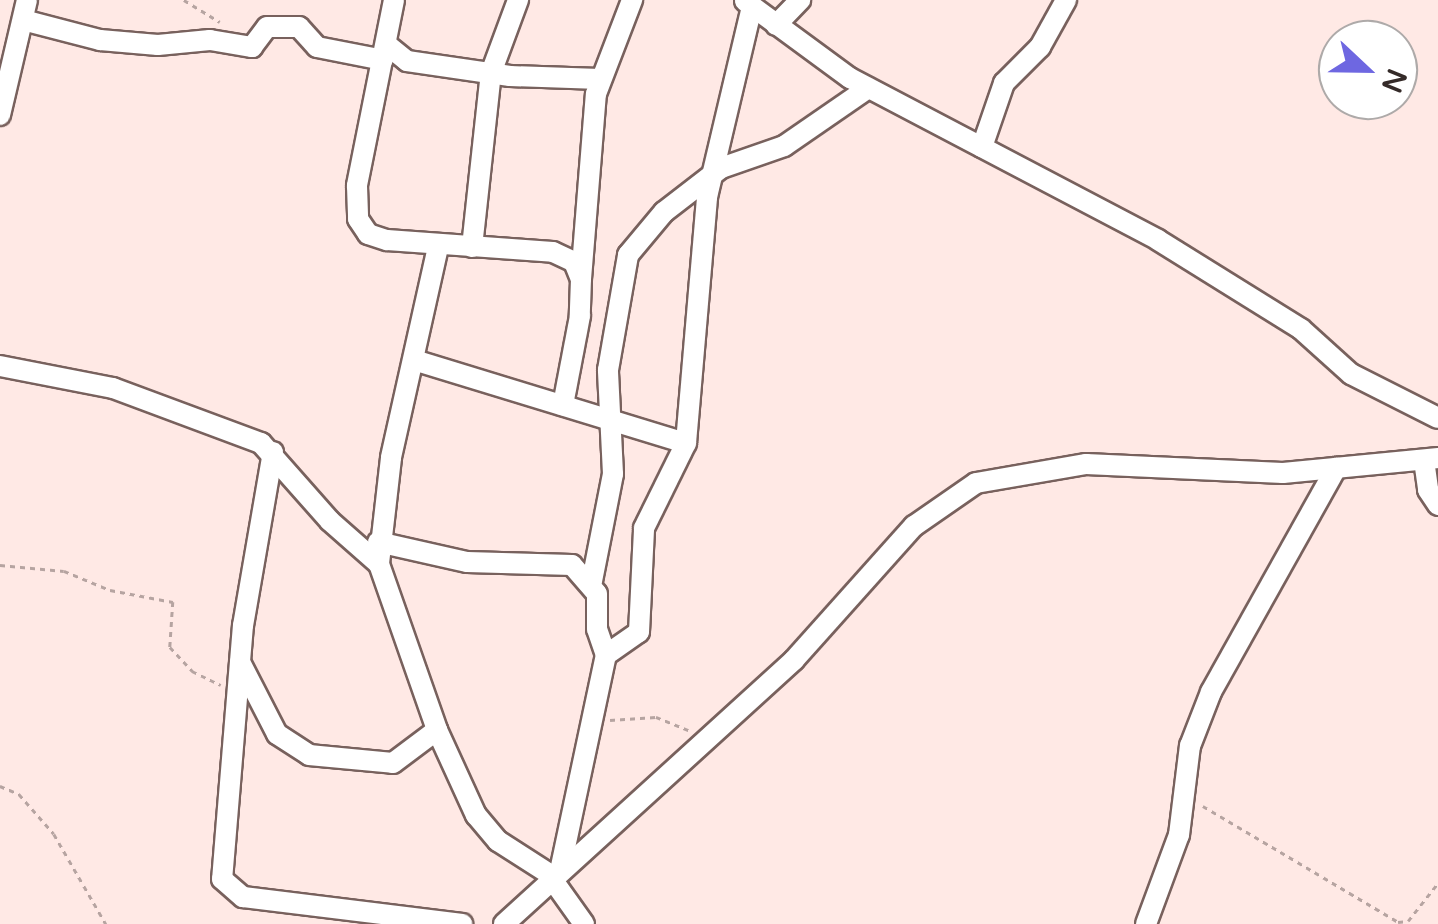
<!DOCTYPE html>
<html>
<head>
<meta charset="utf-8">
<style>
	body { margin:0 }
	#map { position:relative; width:1438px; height:924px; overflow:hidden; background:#ffe9e5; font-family:"Varela Round",sans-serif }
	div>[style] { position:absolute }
	.path>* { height:2.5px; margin-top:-1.25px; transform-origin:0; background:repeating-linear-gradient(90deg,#b6a4a1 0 5px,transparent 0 10px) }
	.roads { filter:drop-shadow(2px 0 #78615d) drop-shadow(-2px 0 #78615d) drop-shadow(0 2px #78615d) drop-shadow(0 -2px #78615d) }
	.minor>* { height:20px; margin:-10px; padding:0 10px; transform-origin:10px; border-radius:10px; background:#fff }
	span { translate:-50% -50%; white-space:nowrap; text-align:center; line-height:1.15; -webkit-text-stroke:10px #fff; paint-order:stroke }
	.north { position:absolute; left:1318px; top:20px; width:100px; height:100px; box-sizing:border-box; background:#fff; border:2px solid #aeaaa9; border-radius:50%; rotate:112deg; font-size:28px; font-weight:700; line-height:40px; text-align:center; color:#342a28 }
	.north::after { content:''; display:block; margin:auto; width:35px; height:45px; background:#6e67e1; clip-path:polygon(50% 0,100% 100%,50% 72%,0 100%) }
</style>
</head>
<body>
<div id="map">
	<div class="path">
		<i style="left:184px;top:0;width:42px;rotate:31.4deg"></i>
		<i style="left:0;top:565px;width:64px;rotate:5.4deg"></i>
		<i style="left:64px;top:571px;width:50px;rotate:22.4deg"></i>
		<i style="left:110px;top:590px;width:64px;rotate:10.8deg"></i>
		<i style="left:173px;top:602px;width:45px;rotate:93.8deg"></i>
		<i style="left:170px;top:647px;width:33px;rotate:47deg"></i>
		<i style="left:192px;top:671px;width:32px;rotate:26deg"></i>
		<i style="left:610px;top:720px;width:46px;rotate:-3.7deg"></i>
		<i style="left:656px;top:717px;width:35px;rotate:22deg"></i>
		<i style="left:0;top:786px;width:21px;rotate:23deg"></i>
		<i style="left:19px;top:794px;width:53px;rotate:48.8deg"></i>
		<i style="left:54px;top:834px;width:104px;rotate:60deg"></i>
		<i style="left:1203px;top:806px;width:227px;rotate:30.7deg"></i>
		<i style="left:1398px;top:922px;width:10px;rotate:-6deg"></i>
		<i style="left:1408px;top:921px;width:48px;rotate:-51.7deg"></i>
	</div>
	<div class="roads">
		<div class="minor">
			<i style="left:394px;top:0;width:190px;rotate:101.3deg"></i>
			<i style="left:357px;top:186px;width:33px;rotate:88deg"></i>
			<i style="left:358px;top:219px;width:18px;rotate:56deg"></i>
			<i style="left:368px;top:234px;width:20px;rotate:18deg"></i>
			<i style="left:387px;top:240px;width:166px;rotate:4.1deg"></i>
			<i style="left:553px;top:252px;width:23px;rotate:25deg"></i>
			<i style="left:574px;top:262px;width:18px;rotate:68deg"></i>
			<i style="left:581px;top:279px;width:37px;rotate:92deg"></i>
			<i style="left:580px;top:316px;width:91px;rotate:100.8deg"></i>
			<i style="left:745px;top:1px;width:130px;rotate:36.3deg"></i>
			<i style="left:850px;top:78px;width:348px;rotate:27.7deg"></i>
			<i style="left:1158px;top:240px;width:168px;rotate:31.9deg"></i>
			<i style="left:1301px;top:329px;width:67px;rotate:42deg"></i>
			<i style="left:1351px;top:374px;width:97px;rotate:26.8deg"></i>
			<i style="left:23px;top:20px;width:80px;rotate:14.6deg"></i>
			<i style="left:100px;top:40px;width:58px;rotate:4.9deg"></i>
			<i style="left:158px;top:45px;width:52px;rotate:-5.5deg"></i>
			<i style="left:210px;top:40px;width:43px;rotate:9.5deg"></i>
			<i style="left:252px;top:47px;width:25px;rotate:-53deg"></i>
			<i style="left:267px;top:27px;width:32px"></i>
			<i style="left:299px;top:27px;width:27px;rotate:48deg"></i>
			<i style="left:317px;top:47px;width:67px;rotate:11.1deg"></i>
			<i style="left:776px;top:25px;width:35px;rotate:-46deg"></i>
			<i style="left:386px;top:44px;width:27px;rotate:39deg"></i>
			<i style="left:407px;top:61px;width:104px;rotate:8.3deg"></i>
			<i style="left:510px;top:76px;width:90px;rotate:1.9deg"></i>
			<i style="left:0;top:115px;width:118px;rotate:-76.8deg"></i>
			<i style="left:982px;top:147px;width:68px;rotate:-71deg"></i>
			<i style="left:1004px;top:83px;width:51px;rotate:-45deg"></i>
			<i style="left:1040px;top:47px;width:54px;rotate:-61deg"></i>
			<i style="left:438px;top:247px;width:216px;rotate:102.6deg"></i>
			<i style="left:391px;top:458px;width:107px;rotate:96.5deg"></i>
			<i style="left:379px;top:564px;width:176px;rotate:70.7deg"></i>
			<i style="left:437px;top:730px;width:94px;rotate:65.4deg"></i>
			<i style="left:476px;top:815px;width:34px;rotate:50deg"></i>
			<i style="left:498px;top:841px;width:67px;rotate:32.7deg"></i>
			<i style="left:472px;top:247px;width:175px;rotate:-83.8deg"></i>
			<i style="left:491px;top:73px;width:78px;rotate:-69.7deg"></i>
			<i style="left:581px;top:279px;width:186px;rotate:-85.4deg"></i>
			<i style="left:596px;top:94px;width:101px;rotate:-69deg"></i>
			<i style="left:414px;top:360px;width:284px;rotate:17deg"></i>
			<i style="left:0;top:366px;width:115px;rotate:11deg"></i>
			<i style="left:113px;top:388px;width:158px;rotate:20.4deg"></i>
			<i style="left:261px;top:443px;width:104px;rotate:48.5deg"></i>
			<i style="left:330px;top:521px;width:65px;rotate:41.3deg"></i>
			<i style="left:273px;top:452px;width:176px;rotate:99.8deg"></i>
			<i style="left:243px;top:625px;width:255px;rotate:94.7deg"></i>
			<i style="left:222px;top:879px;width:28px;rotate:41deg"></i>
			<i style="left:243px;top:897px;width:221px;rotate:7deg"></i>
			<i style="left:1424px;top:460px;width:30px;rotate:82deg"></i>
			<i style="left:1428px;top:490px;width:18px;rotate:56deg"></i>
			<i style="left:378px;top:542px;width:91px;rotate:12.7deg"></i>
			<i style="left:467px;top:562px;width:105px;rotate:1.6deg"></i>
			<i style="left:572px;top:565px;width:38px;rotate:49deg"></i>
			<i style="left:597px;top:594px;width:35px;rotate:90deg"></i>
			<i style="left:597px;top:629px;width:28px;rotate:71deg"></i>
			<i style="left:592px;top:581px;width:109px;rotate:-78.9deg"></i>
			<i style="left:613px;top:474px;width:104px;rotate:-92.8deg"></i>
			<i style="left:608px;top:370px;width:117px;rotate:-80.1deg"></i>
			<i style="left:628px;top:255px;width:56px;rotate:-50.1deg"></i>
			<i style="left:664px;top:212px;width:72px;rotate:-37.7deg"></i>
			<i style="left:721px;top:168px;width:67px;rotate:-19.2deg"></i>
			<i style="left:784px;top:146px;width:102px;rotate:-34.6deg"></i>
			<i style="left:240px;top:662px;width:81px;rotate:62.8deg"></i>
			<i style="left:277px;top:734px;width:38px;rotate:33deg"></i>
			<i style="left:309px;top:755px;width:84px;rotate:5.4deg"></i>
			<i style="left:393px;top:763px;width:55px;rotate:-36.9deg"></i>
			<i style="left:560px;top:871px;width:221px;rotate:-78deg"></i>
			<i style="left:606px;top:655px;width:40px;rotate:-34.9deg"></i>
			<i style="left:639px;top:632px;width:104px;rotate:-87.2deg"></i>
			<i style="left:644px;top:528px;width:95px;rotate:-63.7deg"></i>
			<i style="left:686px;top:443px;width:247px;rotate:-85.1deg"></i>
			<i style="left:707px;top:197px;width:195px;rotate:-76.7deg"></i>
			<i style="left:552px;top:879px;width:55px;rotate:54.6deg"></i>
			<i style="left:504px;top:924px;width:392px;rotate:-42.3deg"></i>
			<i style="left:794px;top:660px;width:180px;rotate:-48.2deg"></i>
			<i style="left:914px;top:526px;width:75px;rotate:-34.7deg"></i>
			<i style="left:976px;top:483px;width:112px;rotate:-9.8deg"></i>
			<i style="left:1086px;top:464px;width:197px;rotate:2.6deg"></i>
			<i style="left:1283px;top:473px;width:156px;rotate:-5.5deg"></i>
			<i style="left:1146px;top:924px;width:95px;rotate:-69.7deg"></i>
			<i style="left:1179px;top:835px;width:90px;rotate:-83deg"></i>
			<i style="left:1190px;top:746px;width:58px;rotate:-68.7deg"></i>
			<i style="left:1211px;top:692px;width:257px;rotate:-60.8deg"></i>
		</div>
	</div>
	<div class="north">N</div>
</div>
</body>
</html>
